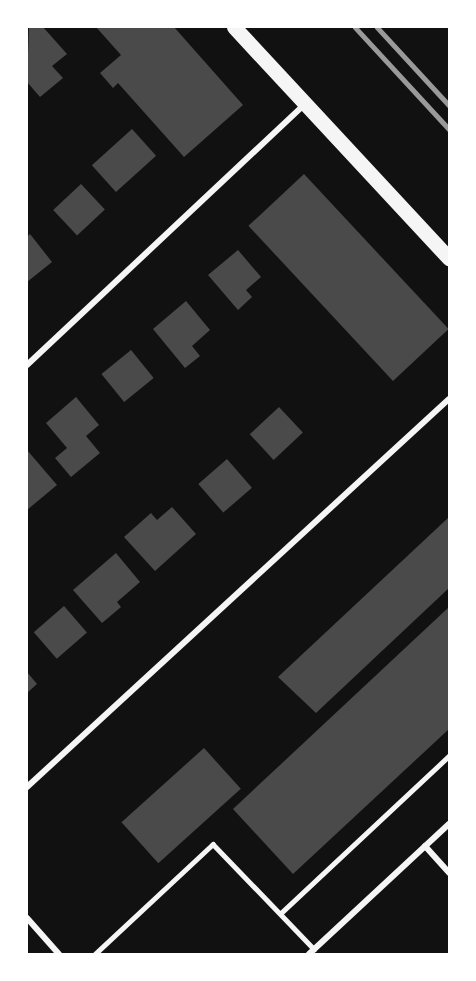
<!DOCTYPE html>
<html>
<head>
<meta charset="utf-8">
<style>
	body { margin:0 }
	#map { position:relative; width:476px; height:981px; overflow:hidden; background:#111; font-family:Raleway,sans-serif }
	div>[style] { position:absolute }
	.building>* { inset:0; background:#4a4a4a; transform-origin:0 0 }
	.service>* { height:4.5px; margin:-2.25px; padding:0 2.25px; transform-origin:2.25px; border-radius:2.25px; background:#f5f5f5 }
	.minor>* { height:6px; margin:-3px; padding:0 3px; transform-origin:3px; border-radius:3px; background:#f5f5f5 }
	.primary>* { height:15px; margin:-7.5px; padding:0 7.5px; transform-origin:7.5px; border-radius:7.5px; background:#f5f5f5 }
	.rail>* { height:4.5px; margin:-2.25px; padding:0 2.25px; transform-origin:2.25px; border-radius:2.25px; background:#9a9a9a }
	span { translate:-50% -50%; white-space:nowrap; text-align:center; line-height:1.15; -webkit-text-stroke:6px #fff; paint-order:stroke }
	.frame { position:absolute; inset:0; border:28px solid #fff; pointer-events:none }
</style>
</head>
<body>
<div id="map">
	<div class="building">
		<i style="clip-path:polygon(29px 27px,43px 27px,67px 54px,52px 66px,63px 78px,40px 97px,27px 82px)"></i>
		<i style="clip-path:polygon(96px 27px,174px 27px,243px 105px,184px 157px,118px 83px,113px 88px,100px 73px,121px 55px)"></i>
		<i style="left:132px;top:129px;width:36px;height:54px;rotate:48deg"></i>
		<i style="left:304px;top:174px;width:212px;height:76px;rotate:47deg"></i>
		<i style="left:81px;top:184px;width:35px;height:38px;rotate:47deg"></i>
		<i style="clip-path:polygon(30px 234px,52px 262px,27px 282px,27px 237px)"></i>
		<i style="clip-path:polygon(238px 250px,261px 277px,246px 290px,252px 297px,238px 310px,208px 275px)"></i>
		<i style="clip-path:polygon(186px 301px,210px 330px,192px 346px,200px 356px,185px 368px,153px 329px)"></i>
		<i style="left:131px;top:350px;width:36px;height:38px;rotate:51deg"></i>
		<i style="clip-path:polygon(76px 397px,99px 425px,86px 436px,100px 453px,71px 477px,55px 458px,67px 448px,46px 423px)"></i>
		<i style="left:279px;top:407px;width:35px;height:40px;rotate:47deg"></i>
		<i style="clip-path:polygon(27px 450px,57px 485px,27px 510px)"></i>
		<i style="left:227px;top:459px;width:38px;height:38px;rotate:49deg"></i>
		<i style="clip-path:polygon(172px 507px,196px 534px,155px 571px,124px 537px,151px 513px,157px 520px)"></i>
		<i style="clip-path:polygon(449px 517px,449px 588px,316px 713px,278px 677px)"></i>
		<i style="clip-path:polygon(116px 553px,140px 582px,117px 602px,121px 607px,102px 623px,73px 590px)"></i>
		<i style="left:64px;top:606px;width:35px;height:40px;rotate:49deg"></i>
		<i style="clip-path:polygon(449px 607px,449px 729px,293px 874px,233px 809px)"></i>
		<i style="clip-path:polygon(27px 672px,37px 684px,27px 693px)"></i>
		<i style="left:204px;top:748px;width:55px;height:111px;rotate:48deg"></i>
	</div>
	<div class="service">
		<i style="left:281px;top:913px;width:230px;rotate:-43.1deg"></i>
		<i style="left:95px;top:954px;width:161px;rotate:-43deg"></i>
		<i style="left:213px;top:844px;width:146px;rotate:46.1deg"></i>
	</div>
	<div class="minor">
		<i style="left:27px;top:365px;width:380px;rotate:-43.2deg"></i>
		<i style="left:27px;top:787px;width:573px;rotate:-42.6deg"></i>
		<i style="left:425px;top:846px;width:36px;rotate:48deg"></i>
		<i style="left:27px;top:918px;width:48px;rotate:48.4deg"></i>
		<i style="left:309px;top:954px;width:191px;rotate:-42.9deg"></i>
	</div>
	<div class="primary">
		<i style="left:234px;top:27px;width:316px;rotate:47.1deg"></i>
	</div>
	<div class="rail">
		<i style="left:355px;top:27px;width:139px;rotate:47.3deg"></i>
		<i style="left:377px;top:27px;width:106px;rotate:47.3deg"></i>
	</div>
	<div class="frame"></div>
</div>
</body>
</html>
